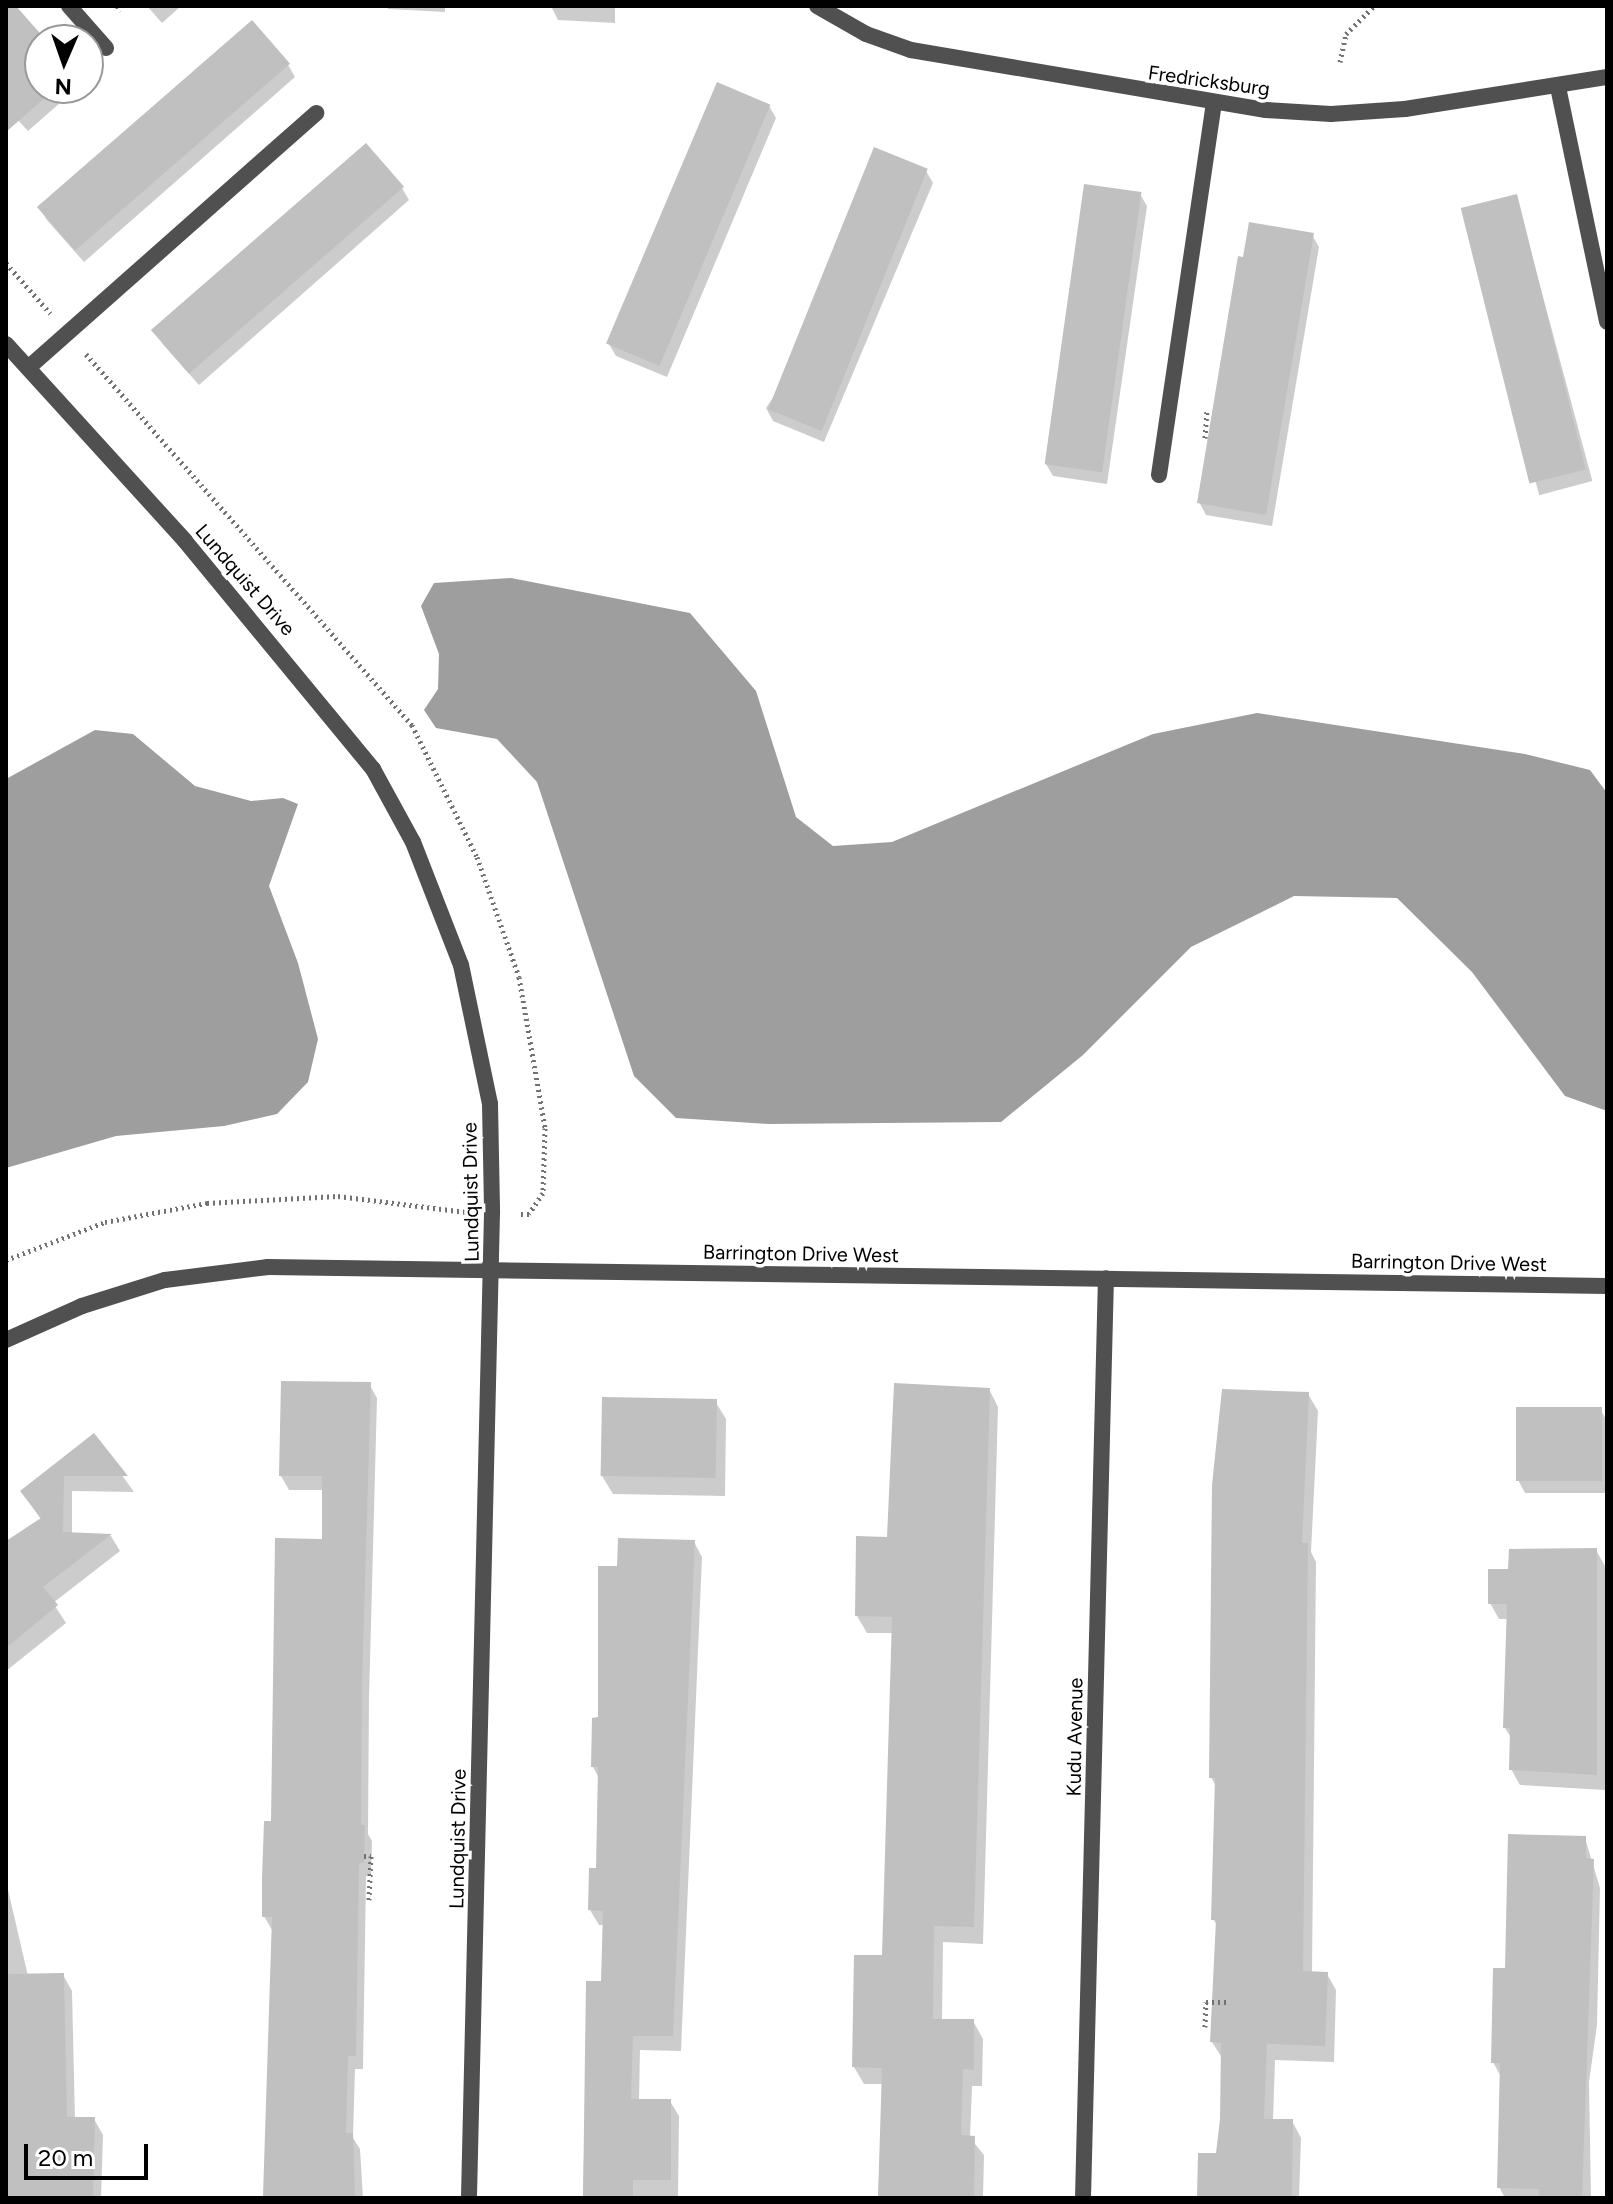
<!DOCTYPE html>
<html>
<head>
<meta charset="utf-8">
<style>
	body { margin:0 }
	#map { position:relative; width:1613px; height:2204px; overflow:hidden; background:#fff; font-family:Figtree,sans-serif }
	div>[style] { position:absolute }
	.water>* { inset:0; background:#9e9e9e }
	.shadow>* { inset:0; background:#0003; transform-origin:0 0 }
	.building>* { inset:0; background:#c0c0c0; transform-origin:0 0 }
	.path>* { height:5px; margin-top:-2.5px; transform-origin:0; background:repeating-linear-gradient(90deg,#727272 0 2px,transparent 0 6px) }
	.lane>* { height:16px; margin:-8px; padding:0 8px; transform-origin:8px; border-radius:8px; background:#505050 }
	.street>* { height:16px; margin:-8px; padding:0 8px; transform-origin:8px; border-radius:8px; background:#505050 }
	span { translate:-50% -50%; white-space:nowrap; text-align:center; line-height:1.15; -webkit-text-stroke:7px #fff; paint-order:stroke }
	.street-label { font-size:20px; color:#000 }
	.frame { position:absolute; inset:0; border:8px solid #000; pointer-events:none }
	.north { position:absolute; left:24px; top:24px; width:80px; height:80px; box-sizing:border-box; background:#fff; border:2px solid #999; border-radius:50%; rotate:182deg; font-size:22px; font-weight:700; line-height:32px; text-align:center; color:#000 }
	.north::after { content:''; display:block; margin:auto; width:28px; height:36px; background:#000; clip-path:polygon(50% 0,100% 100%,50% 72%,0 100%) }
	.scale { position:absolute; left:24px; top:2144px; width:124px; height:36px; box-sizing:border-box; border:4px solid #000; border-top:0; padding-left:10px; font-size:24px; line-height:28px; white-space:nowrap; color:#000; -webkit-text-stroke:6px #fff; paint-order:stroke }
</style>
</head>
<body>
<div id="map">
	<div class="water">
		<i style="clip-path:polygon(511px 578px,690px 613px,756px 691px,796px 817px,833px 846px,892px 842px,1153px 734px,1257px 713px,1525px 754px,1590px 770px,1607px 793px,1607px 1111px,1565px 1096px,1472px 972px,1397px 898px,1294px 896px,1191px 947px,1083px 1055px,1001px 1122px,768px 1124px,676px 1118px,634px 1076px,537px 782px,497px 739px,436px 728px,424px 710px,438px 689px,439px 654px,421px 606px,434px 583px)"></i>
		<i style="clip-path:polygon(95px 730px,133px 734px,195px 786px,251px 801px,283px 798px,298px 804px,269px 886px,298px 963px,318px 1039px,308px 1082px,277px 1114px,224px 1126px,116px 1136px,6px 1168px,6px 779px)"></i>
	</div>
	<div class="shadow">
		<i style="clip-path:polygon(6px 6px,13px 6px,43px 40px,40px 88px,77px 88px,28px 131px,6px 107px)"></i>
		<i style="clip-path:polygon(147px 6px,181px 6px,162px 23px)"></i>
		<i style="clip-path:polygon(386px 6px,445px 6px,445px 12px,388px 9px)"></i>
		<i style="clip-path:polygon(551px 6px,615px 6px,615px 23px,558px 20px)"></i>
		<i style="clip-path:polygon(288px 65px,295px 77px,84px 262px,47px 220px,40px 208px)"></i>
		<i style="clip-path:polygon(769px 106px,776px 118px,667px 377px,616px 356px,609px 344px)"></i>
		<i style="clip-path:polygon(926px 171px,933px 183px,824px 442px,773px 421px,766px 408px)"></i>
		<i style="clip-path:polygon(402px 188px,409px 200px,199px 385px,162px 343px,155px 331px)"></i>
		<i style="clip-path:polygon(1140px 194px,1147px 206px,1107px 484px,1053px 476px,1046px 464px)"></i>
		<i style="left:1516px;top:196px;width:295px;height:55px;rotate:75deg"></i>
		<i style="clip-path:polygon(1312px 235px,1319px 247px,1272px 526px,1206px 515px,1199px 502px)"></i>
		<i style="clip-path:polygon(369px 1384px,377px 1398px,369px 1699px,368px 1834px,372px 1841px,371px 1876px,366px 1876px,363px 2069px,355px 2069px,353px 2138px,360px 2149px,363px 2198px,264px 2198px,272px 1930px,264px 1916px,273px 1823px,324px 1541px,324px 1490px,289px 1490px,281px 1476px)"></i>
		<i style="clip-path:polygon(989px 1389px,998px 1407px,983px 1944px,943px 1942px,942px 2021px,973px 2021px,983px 2039px,982px 2086px,972px 2086px,970px 2138px,984px 2155px,983px 2198px,878px 2198px,883px 2084px,864px 2084px,854px 2067px,884px 1957px,893px 1633px,867px 1633px,857px 1616px,889px 1539px)"></i>
		<i style="clip-path:polygon(1308px 1394px,1318px 1411px,1311px 1552px,1316px 1562px,1312px 1973px,1327px 1974px,1336px 1990px,1334px 2062px,1275px 2060px,1273px 2121px,1292px 2121px,1301px 2138px,1299px 2198px,1200px 2198px,1218px 2155px,1222px 2119px,1222px 2058px,1212px 2042px,1218px 1927px,1213px 1919px,1217px 1788px,1211px 1777px)"></i>
		<i style="clip-path:polygon(715px 1401px,726px 1419px,725px 1496px,613px 1494px,602px 1476px)"></i>
		<i style="clip-path:polygon(1600px 1409px,1607px 1421px,1607px 1493px,1525px 1493px,1518px 1480px)"></i>
		<i style="clip-path:polygon(94px 1436px,134px 1492px,72px 1491px,72px 1534px,111px 1536px,120px 1551px,53px 1603px,66px 1623px,6px 1671px,6px 1549px,42px 1521px,22px 1492px)"></i>
		<i style="clip-path:polygon(694px 1542px,702px 1557px,681px 2051px,640px 2050px,639px 2101px,670px 2101px,679px 2116px,678px 2198px,583px 2198px,588px 1983px,603px 1983px,605px 1925px,599px 1925px,590px 1910px,598px 1870px,600px 1780px,593px 1767px,619px 1568px)"></i>
		<i style="clip-path:polygon(1596px 1550px,1605px 1566px,1605px 1790px,1520px 1785px,1511px 1769px,1512px 1739px,1505px 1728px,1509px 1619px,1499px 1619px,1490px 1603px,1510px 1571px)"></i>
		<i style="clip-path:polygon(1585px 1838px,1600px 1888px,1597px 2025px,1589px 2082px,1591px 2198px,1505px 2198px,1499px 2187px,1500px 2075px,1493px 2062px,1507px 1970px)"></i>
		<i style="clip-path:polygon(6px 1881px,28px 1976px,63px 1975px,72px 1991px,75px 2119px,94px 2119px,103px 2135px,101px 2198px,6px 2198px)"></i>
	</div>
	<div class="building">
		<i style="clip-path:polygon(6px 6px,16px 6px,46px 40px,40px 40px,40px 88px,56px 88px,6px 132px)"></i>
		<i style="left:252px;top:20px;width:58px;height:285px;rotate:49deg"></i>
		<i style="left:717px;top:82px;width:58px;height:284px;rotate:23deg"></i>
		<i style="left:366px;top:143px;width:58px;height:285px;rotate:49deg"></i>
		<i style="left:874px;top:147px;width:58px;height:283px;rotate:22deg"></i>
		<i style="left:1084px;top:184px;width:58px;height:283px;rotate:8deg"></i>
		<i style="left:1517px;top:194px;width:284px;height:58px;rotate:76deg"></i>
		<i style="clip-path:polygon(1249px 222px,1314px 233px,1266px 515px,1197px 503px,1238px 256px,1243px 257px)"></i>
		<i style="clip-path:polygon(281px 1381px,371px 1382px,362px 1684px,361px 1825px,365px 1825px,364px 1863px,359px 1863px,356px 2056px,348px 2056px,346px 2133px,353px 2133px,355px 2198px,263px 2196px,272px 1917px,262px 1917px,262px 1879px,264px 1821px,271px 1821px,275px 1538px,322px 1539px,322px 1476px,279px 1476px)"></i>
		<i style="clip-path:polygon(894px 1383px,990px 1388px,974px 1927px,934px 1926px,933px 2019px,974px 2019px,974px 2070px,963px 2069px,961px 2135px,975px 2136px,974px 2198px,878px 2198px,882px 2068px,852px 2067px,854px 1955px,882px 1955px,892px 1617px,855px 1616px,856px 1536px,887px 1537px)"></i>
		<i style="clip-path:polygon(1222px 1389px,1309px 1392px,1302px 1543px,1308px 1543px,1303px 1971px,1328px 1972px,1325px 2046px,1267px 2044px,1264px 2119px,1293px 2119px,1292px 2198px,1197px 2197px,1198px 2153px,1216px 2153px,1220px 2119px,1221px 2043px,1210px 2042px,1216px 1920px,1211px 1920px,1215px 1778px,1209px 1778px,1212px 1485px)"></i>
		<i style="left:602px;top:1397px;width:115px;height:79px;rotate:1deg"></i>
		<i style="left:1516px;top:1407px;width:86px;height:74px"></i>
		<i style="clip-path:polygon(94px 1433px,128px 1476px,64px 1476px,63px 1532px,112px 1534px,43px 1587px,58px 1605px,6px 1648px,6px 1541px,41px 1518px,20px 1491px)"></i>
		<i style="clip-path:polygon(618px 1538px,695px 1540px,673px 2036px,633px 2036px,631px 2099px,671px 2099px,671px 2180px,633px 2180px,633px 2198px,583px 2198px,586px 1981px,601px 1981px,603px 1911px,588px 1910px,589px 1868px,596px 1868px,598px 1767px,591px 1767px,592px 1718px,598px 1717px,598px 1566px,617px 1566px)"></i>
		<i style="clip-path:polygon(1597px 1548px,1597px 1775px,1509px 1770px,1510px 1728px,1503px 1728px,1507px 1604px,1488px 1604px,1488px 1569px,1508px 1569px,1509px 1549px)"></i>
		<i style="clip-path:polygon(1508px 1834px,1586px 1836px,1586px 1858px,1594px 1859px,1582px 2198px,1538px 2198px,1539px 2189px,1497px 2188px,1500px 2063px,1491px 2063px,1493px 1968px,1505px 1968px)"></i>
		<i style="clip-path:polygon(64px 1973px,67px 2117px,95px 2117px,93px 2198px,6px 2198px,6px 1974px)"></i>
	</div>
	<div class="path">
		<i style="left:117px;top:6px;width:6px;rotate:51deg"></i>
		<i style="left:1340px;top:62px;width:29px;rotate:-78deg"></i>
		<i style="left:1346px;top:34px;width:40px;rotate:-45deg"></i>
		<i style="left:6px;top:263px;width:67px;rotate:48.7deg"></i>
		<i style="left:86px;top:354px;width:494px;rotate:48.7deg"></i>
		<i style="left:412px;top:725px;width:147px;rotate:63.8deg"></i>
		<i style="left:477px;top:857px;width:127px;rotate:70.7deg"></i>
		<i style="left:519px;top:977px;width:153px;rotate:80.2deg"></i>
		<i style="left:545px;top:1128px;width:65px;rotate:91.8deg"></i>
		<i style="left:543px;top:1193px;width:25px;rotate:124deg"></i>
		<i style="left:529px;top:1214px;width:10px;rotate:180deg"></i>
		<i style="left:1205px;top:438px;width:28px;rotate:-86deg"></i>
		<i style="left:6px;top:1260px;width:106px;rotate:-21deg"></i>
		<i style="left:105px;top:1222px;width:104px;rotate:-10.6deg"></i>
		<i style="left:207px;top:1203px;width:131px;rotate:-3.1deg"></i>
		<i style="left:338px;top:1196px;width:129px;rotate:7.1deg"></i>
		<i style="left:364px;top:1856px;width:7px"></i>
		<i style="left:371px;top:1856px;width:44px;rotate:92.6deg"></i>
		<i style="left:1205px;top:2027px;width:25px;rotate:-88deg"></i>
		<i style="left:1206px;top:2002px;width:21px"></i>
	</div>
	<div class="lane">
		<i style="left:69px;top:6px;width:56px;rotate:48.6deg"></i>
		<i style="left:1558px;top:87px;width:240px;rotate:78.2deg"></i>
		<i style="left:28px;top:368px;width:385px;rotate:-41.5deg"></i>
		<i style="left:1159px;top:475px;width:377px;rotate:-81.6deg"></i>
	</div>
	<div class="street">
		<i style="left:817px;top:6px;width:56px;rotate:29.7deg"></i>
		<i style="left:866px;top:34px;width:48px;rotate:19.6deg"></i>
		<i style="left:911px;top:50px;width:360px;rotate:9.6deg"></i>
		<i style="left:1266px;top:110px;width:65px;rotate:3.5deg"></i>
		<i style="left:1331px;top:114px;width:74px;rotate:-3.9deg"></i>
		<i style="left:1405px;top:109px;width:205px;rotate:-9deg"></i>
		<i style="left:6px;top:344px;width:266px;rotate:47.7deg"></i>
		<i style="left:185px;top:541px;width:296px;rotate:50.5deg"></i>
		<i style="left:373px;top:769px;width:83px;rotate:61.3deg"></i>
		<i style="left:413px;top:842px;width:132px;rotate:68.7deg"></i>
		<i style="left:461px;top:965px;width:142px;rotate:78.2deg"></i>
		<i style="left:490px;top:1104px;width:109px;rotate:88.9deg"></i>
		<i style="left:492px;top:1213px;width:985px;rotate:91.34deg"></i>
		<i style="left:6px;top:1340px;width:83px;rotate:-24.1deg"></i>
		<i style="left:82px;top:1306px;width:87px;rotate:-17.4deg"></i>
		<i style="left:165px;top:1280px;width:104px;rotate:-7.2deg"></i>
		<i style="left:268px;top:1267px;width:1339px;rotate:0.81deg"></i>
		<i style="left:1083px;top:2198px;width:920px;rotate:-88.57deg"></i>
	</div>
	<div class="street-label">
		<span style="left:1209px;top:81px;rotate:8deg">Fredricksburg</span>
		<span style="left:245px;top:580px;rotate:49deg">Lundquist Drive</span>
		<span style="left:471px;top:1192px;rotate:-91deg">Lundquist Drive</span>
		<span style="left:801px;top:1254px;rotate:1deg">Barrington Drive West</span>
		<span style="left:1449px;top:1263px;rotate:1deg">Barrington Drive West</span>
		<span style="left:1075px;top:1737px;rotate:-89deg">Kudu Avenue</span>
		<span style="left:458px;top:1839px;rotate:-89deg">Lundquist Drive</span>
	</div>
	<div class="frame"></div>
	<div class="north">N</div>
	<div class="scale">20 m</div>
</div>
</body>
</html>
